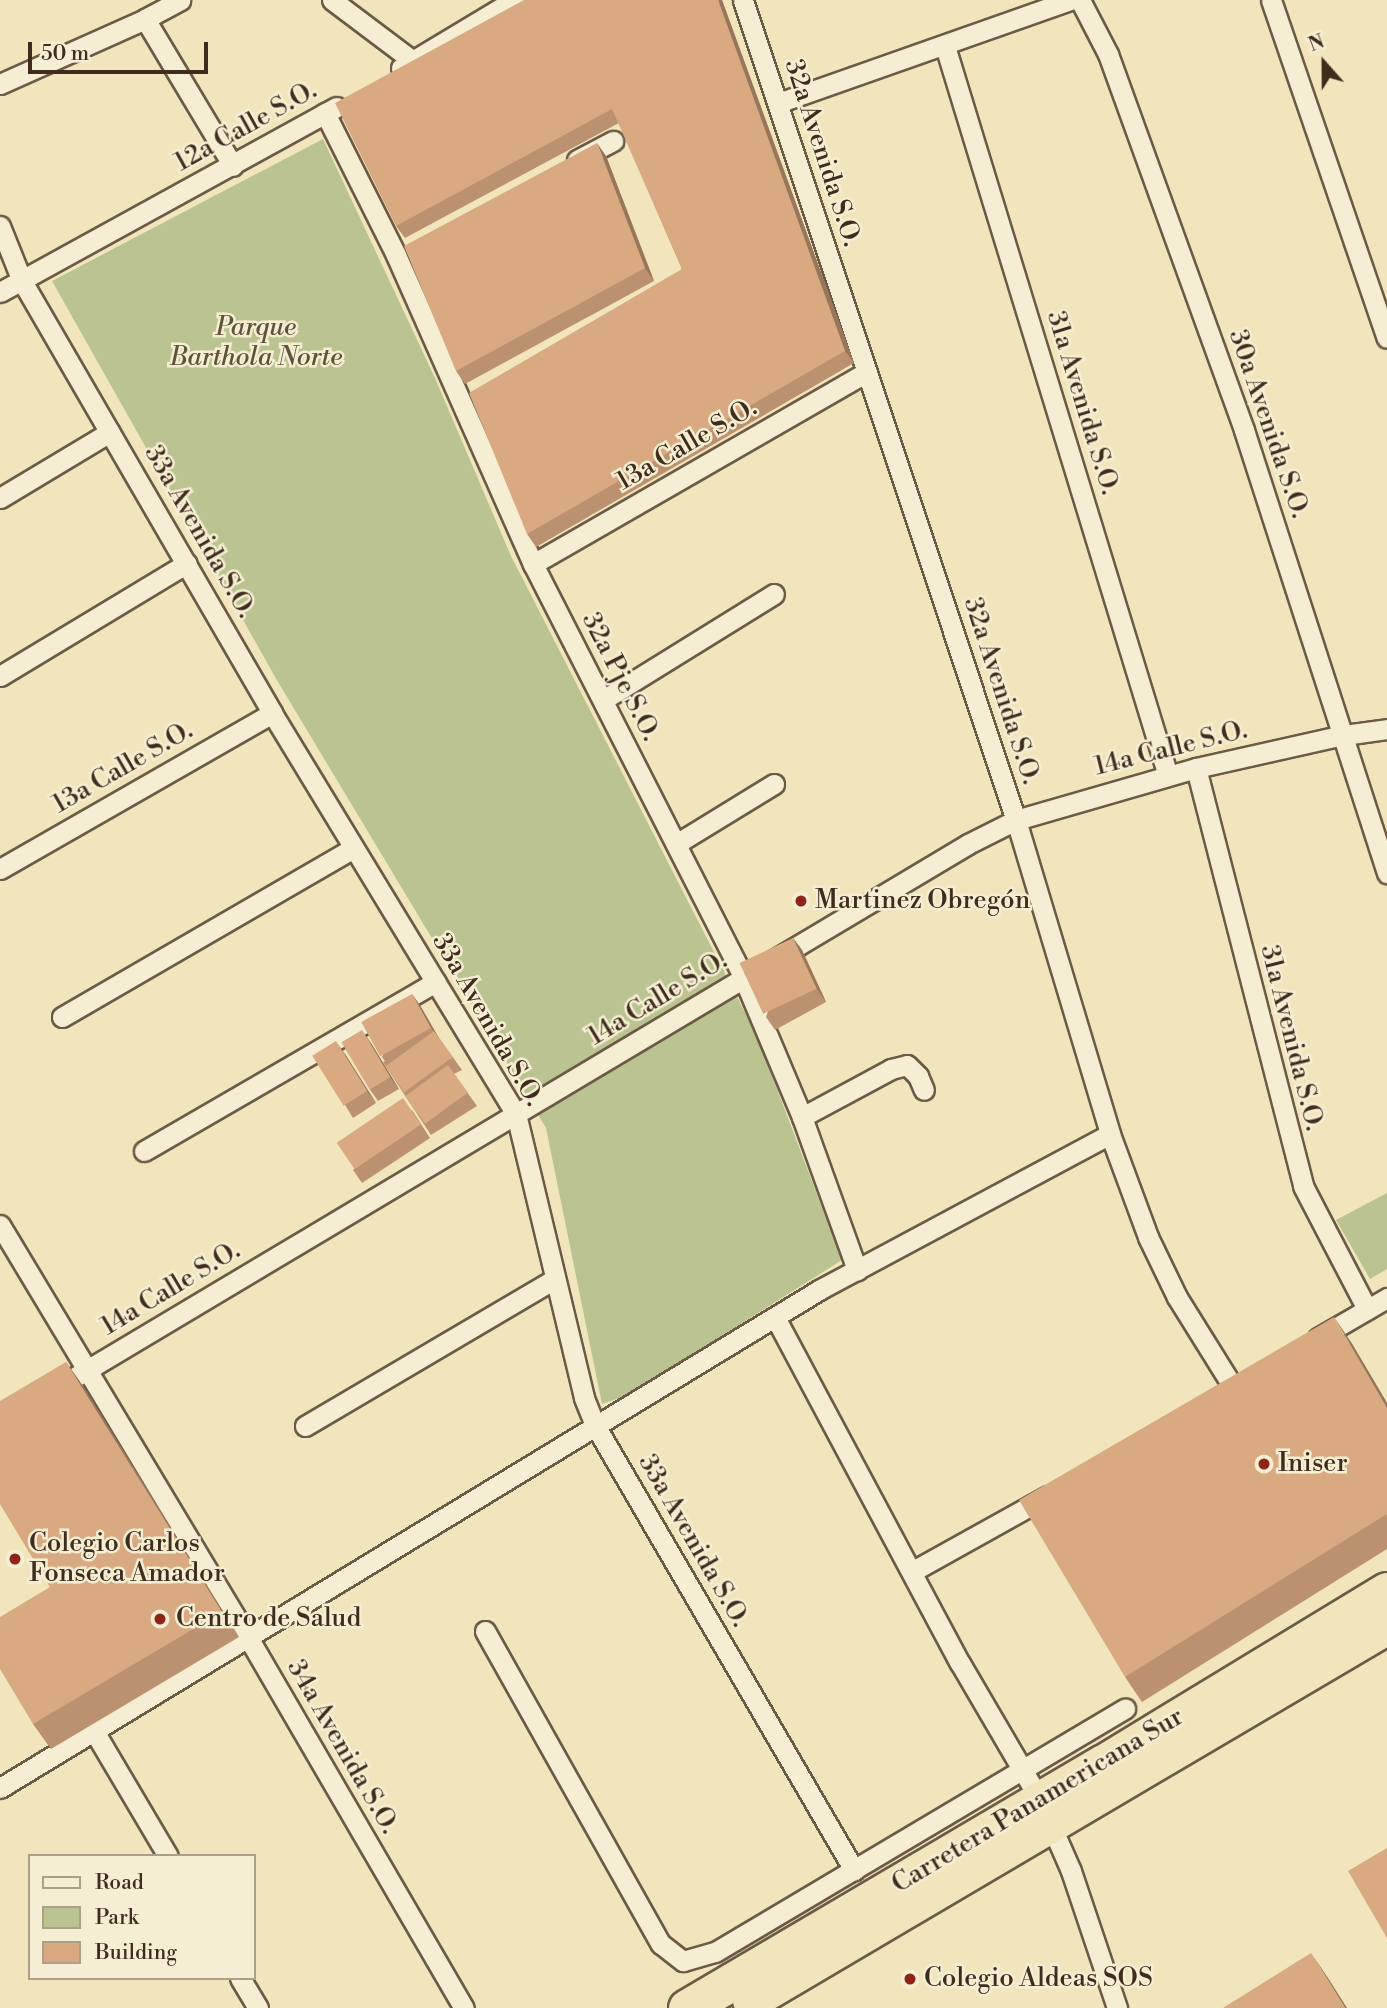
<!DOCTYPE html>
<html>
<head>
<meta charset="utf-8">
<style>
	body { margin:0 }
	#map { position:relative; width:1387px; height:2008px; overflow:hidden; background:#f1e5bc; font-family:"Libre Bodoni",serif }
	div>[style] { position:absolute }
	.green>* { inset:0; background:#bbc490 }
	.roads { filter:drop-shadow(2px 0 #6c5a46) drop-shadow(-2px 0 #6c5a46) drop-shadow(0 2px #6c5a46) drop-shadow(0 -2px #6c5a46) }
	.street>* { height:19px; margin:-9.5px; padding:0 9.5px; transform-origin:9.5px; border-radius:9.5px; background:#f6eed3 }
	.highway>* { height:37px; margin:-18.5px; padding:0 18.5px; transform-origin:18.5px; border-radius:18.5px; background:#f1e5bc }
	.wall>* { inset:0; background:#bb916f }
	.shaded-wall>* { inset:0; background:#98765a }
	.building>* { inset:0; background:#d9a981; transform-origin:0 0 }
	.dots>* { width:19px; height:19px; translate:-50% -50%; box-sizing:border-box; border:4px solid #f6eed3; border-radius:50% }
	span { translate:-50% -50%; white-space:nowrap; text-align:center; line-height:1.15; -webkit-text-stroke:5px #f6eed3; paint-order:stroke }
	.street-label { font-size:26px; color:#402c1e }
	.park-label { font-size:26px; color:#5f523a; font-style:italic }
	.poi-label { font-size:26px; color:#402c1e }
	.left { translate:0 -50%; text-align:left }
	.legend { position:absolute; left:28px; top:1854px; width:228px; height:126px; box-sizing:border-box; background:#f6eed3; border:2px solid #ada08b; margin:0; padding:9px 12px; list-style:none; font-size:21px; color:#402c1e }
	.legend li { display:flex; align-items:center; gap:14px; height:35px }
	.legend b { width:35px; border:2px solid #ada08b }
	.north { position:absolute; left:1289px; top:28px; width:70px; height:70px; -webkit-text-stroke:5px #f6eed3; paint-order:stroke; rotate:339deg; font-size:19px; font-weight:700; line-height:28px; text-align:center; color:#402c1e }
	.north::after { content:''; display:block; margin:auto; width:24px; height:32px; background:#402c1e; clip-path:polygon(50% 0,100% 100%,50% 72%,0 100%) }
	.scale { position:absolute; left:28px; top:42px; width:180px; height:32px; box-sizing:border-box; border:4px solid #402c1e; border-top:0; padding-left:9px; font-size:21px; line-height:24px; white-space:nowrap; color:#402c1e; -webkit-text-stroke:5px #f6eed3; paint-order:stroke }
</style>
</head>
<body>
<div id="map">
	<div class="green">
		<i style="clip-path:polygon(323px 139px,435px 378px,511px 556px,756px 1034px,842px 1260px,628px 1395px,602px 1404px,546px 1128px,278px 682px,52px 281px)"></i>
		<i style="clip-path:polygon(1387px 1193px,1387px 1269px,1370px 1279px,1336px 1220px)"></i>
	</div>
	<div class="roads">
		<div class="street">
			<i style="left:332px;top:0;width:101px;rotate:37deg"></i>
			<i style="left:743px;top:0;width:864px;rotate:71.59deg"></i>
			<i style="left:1016px;top:820px;width:328px;rotate:73.3deg"></i>
			<i style="left:1110px;top:1134px;width:110px;rotate:69.7deg"></i>
			<i style="left:1148px;top:1237px;width:67px;rotate:64.2deg"></i>
			<i style="left:1177px;top:1297px;width:106px;rotate:58.1deg"></i>
			<i style="left:1080px;top:0;width:61px;rotate:62.6deg"></i>
			<i style="left:1108px;top:54px;width:400px;rotate:70.1deg"></i>
			<i style="left:1244px;top:430px;width:466px;rotate:72.1deg"></i>
			<i style="left:1271px;top:0;width:357px;rotate:71.1deg"></i>
			<i style="left:145px;top:19px;width:171px;rotate:59.1deg"></i>
			<i style="left:945px;top:46px;width:763px;rotate:73.01deg"></i>
			<i style="left:401px;top:68px;width:132px;rotate:-31deg"></i>
			<i style="left:0;top:84px;width:159px;rotate:-24.1deg"></i>
			<i style="left:145px;top:19px;width:40px;rotate:-28deg"></i>
			<i style="left:778px;top:103px;width:310px;rotate:-19.4deg"></i>
			<i style="left:325px;top:113px;width:159px;rotate:63.4deg"></i>
			<i style="left:396px;top:255px;width:338px;rotate:66.1deg"></i>
			<i style="left:533px;top:564px;width:466px;rotate:63deg"></i>
			<i style="left:744px;top:979px;width:150px;rotate:67.2deg"></i>
			<i style="left:802px;top:1117px;width:163px;rotate:70.2deg"></i>
			<i style="left:577px;top:160px;width:41px;rotate:-27.8deg"></i>
			<i style="left:0;top:226px;width:59px;rotate:68.2deg"></i>
			<i style="left:22px;top:281px;width:499px;rotate:59.9deg"></i>
			<i style="left:272px;top:713px;width:469px;rotate:58.7deg"></i>
			<i style="left:516px;top:1114px;width:292px;rotate:76.5deg"></i>
			<i style="left:584px;top:1398px;width:31px;rotate:68deg"></i>
			<i style="left:596px;top:1427px;width:513px;rotate:59.78deg"></i>
			<i style="left:0;top:292px;width:384px;rotate:-28.8deg"></i>
			<i style="left:0;top:498px;width:128px;rotate:-31deg"></i>
			<i style="left:533px;top:564px;width:385px;rotate:-29.9deg"></i>
			<i style="left:0;top:676px;width:218px;rotate:-31.1deg"></i>
			<i style="left:603px;top:700px;width:201px;rotate:-31.8deg"></i>
			<i style="left:1196px;top:768px;width:431px;rotate:75.6deg"></i>
			<i style="left:1303px;top:1186px;width:139px;rotate:62.5deg"></i>
			<i style="left:676px;top:844px;width:115px;rotate:-31.5deg"></i>
			<i style="left:0;top:869px;width:314px;rotate:-29.8deg"></i>
			<i style="left:62px;top:1017px;width:337px;rotate:-30.1deg"></i>
			<i style="left:802px;top:1117px;width:101px;rotate:-28.3deg"></i>
			<i style="left:891px;top:1069px;width:16px;rotate:-14deg"></i>
			<i style="left:907px;top:1065px;width:16px;rotate:45deg"></i>
			<i style="left:918px;top:1076px;width:15px;rotate:67deg"></i>
			<i style="left:144px;top:1151px;width:337px;rotate:-30.1deg"></i>
			<i style="left:0;top:1225px;width:483px;rotate:59deg"></i>
			<i style="left:249px;top:1639px;width:427px;rotate:59.8deg"></i>
			<i style="left:775px;top:1317px;width:392px;rotate:61.9deg"></i>
			<i style="left:960px;top:1663px;width:159px;rotate:59.7deg"></i>
			<i style="left:1040px;top:1800px;width:77px;rotate:66.4deg"></i>
			<i style="left:1071px;top:1871px;width:145px;rotate:71.4deg"></i>
			<i style="left:1318px;top:1338px;width:80px;rotate:-30.1deg"></i>
			<i style="left:55px;top:1389px;width:1063px;rotate:-30.83deg"></i>
			<i style="left:968px;top:844px;width:54px;rotate:-26.6deg"></i>
			<i style="left:1016px;top:820px;width:187px;rotate:-16.1deg"></i>
			<i style="left:1196px;top:768px;width:152px;rotate:-12.6deg"></i>
			<i style="left:1344px;top:735px;width:43px;rotate:-7.9deg"></i>
			<i style="left:305px;top:1426px;width:290px;rotate:-30.5deg"></i>
			<i style="left:913px;top:1571px;width:154px;rotate:-29.1deg"></i>
			<i style="left:485px;top:1631px;width:359px;rotate:60.7deg"></i>
			<i style="left:661px;top:1944px;width:28px;rotate:38deg"></i>
			<i style="left:683px;top:1961px;width:33px;rotate:-16deg"></i>
			<i style="left:715px;top:1952px;width:477px;rotate:-30.7deg"></i>
			<i style="left:94px;top:1731px;width:145px;rotate:59.4deg"></i>
			<i style="left:0;top:1788px;width:959px;rotate:-31.3deg"></i>
			<i style="left:819px;top:1290px;width:330px;rotate:-28.2deg"></i>
			<i style="left:240px;top:1978px;width:35px;rotate:59deg"></i>
		</div>
		<div class="highway">
			<i style="left:751px;top:2000px;width:738px;rotate:-30.52deg"></i>
			<i style="left:687px;top:2008px;width:481px;rotate:-30.5deg"></i>
			<i style="left:1102px;top:1764px;width:333px;rotate:-31.3deg"></i>
		</div>
	</div>
	<div class="wall">
		<i style="clip-path:polygon(722px 0,854px 363px,536px 547px,527px 534px,682px 269px,619px 123px,405px 238px,396px 226px)"></i>
		<i style="clip-path:polygon(606px 156px,654px 281px,465px 384px,456px 371px)"></i>
		<i style="clip-path:polygon(793px 938px,802px 950px,826px 1002px,775px 1030px,766px 1017px)"></i>
		<i style="clip-path:polygon(412px 994px,421px 1007px,437px 1035px,462px 1070px,454px 1074px,477px 1106px,431px 1135px,383px 1062px,385px 1061px,382px 1057px)"></i>
		<i style="clip-path:polygon(371px 1043px,399px 1089px,378px 1101px,369px 1088px)"></i>
		<i style="clip-path:polygon(345px 1054px,376px 1103px,353px 1118px,345px 1105px)"></i>
		<i style="clip-path:polygon(412px 1110px,430px 1138px,362px 1183px,353px 1170px)"></i>
		<i style="clip-path:polygon(1351px 1342px,1387px 1403px,1387px 1549px,1142px 1702px,1125px 1677px)"></i>
		<i style="clip-path:polygon(66px 1362px,83px 1386px,239px 1637px,51px 1749px,33px 1724px,50px 1587px)"></i>
	</div>
	<div class="shaded-wall">
		<i style="clip-path:polygon(718px 0,722px 0,854px 363px,845px 351px)"></i>
		<i style="clip-path:polygon(597px 143px,606px 156px,654px 281px,645px 268px)"></i>
		<i style="clip-path:polygon(793px 938px,802px 950px,826px 1002px,817px 989px)"></i>
		<i style="clip-path:polygon(412px 994px,421px 1007px,440px 1040px,431px 1028px)"></i>
		<i style="clip-path:polygon(362px 1030px,371px 1043px,399px 1089px,390px 1077px)"></i>
		<i style="clip-path:polygon(336px 1041px,345px 1054px,376px 1103px,367px 1091px)"></i>
		<i style="clip-path:polygon(1334px 1317px,1351px 1342px,1387px 1403px,1387px 1408px)"></i>
		<i style="clip-path:polygon(66px 1362px,83px 1386px,239px 1637px,222px 1612px)"></i>
		<i style="clip-path:polygon(1311px 1953px,1328px 1978px,1347px 2008px,1345px 2008px)"></i>
	</div>
	<div class="building">
		<i style="clip-path:polygon(524px 0,718px 0,845px 351px,527px 534px,469px 393px,682px 269px,612px 109px,396px 226px,335px 103px)"></i>
		<i style="clip-path:polygon(597px 143px,645px 268px,456px 371px,404px 246px)"></i>
		<i style="left:793px;top:938px;width:56px;height:59px;rotate:65deg"></i>
		<i style="left:412px;top:994px;width:39px;height:58px;rotate:61deg"></i>
		<i style="left:362px;top:1030px;width:55px;height:24px;rotate:59deg"></i>
		<i style="left:434px;top:1031px;width:32px;height:60px;rotate:54deg"></i>
		<i style="left:336px;top:1041px;width:59px;height:28px;rotate:58deg"></i>
		<i style="left:448px;top:1065px;width:34px;height:53px;rotate:54deg"></i>
		<i style="left:403px;top:1098px;width:32px;height:80px;rotate:56deg"></i>
		<i style="clip-path:polygon(1334px 1317px,1387px 1408px,1387px 1514px,1125px 1677px,1019px 1500px)"></i>
		<i style="clip-path:polygon(66px 1362px,222px 1612px,33px 1724px,0 1669px,0 1617px,50px 1587px,0 1504px,0 1401px)"></i>
		<i style="clip-path:polygon(1387px 1848px,1387px 1938px,1348px 1871px)"></i>
		<i style="clip-path:polygon(1311px 1953px,1345px 2008px,1223px 2008px)"></i>
	</div>
	<div class="dots">
		<i style="left:801px;top:901px;background:#8f2418"></i>
		<i style="left:1264px;top:1464px;background:#8f2418"></i>
		<i style="left:15px;top:1559px;background:#8f2418"></i>
		<i style="left:160px;top:1619px;background:#8f2418"></i>
		<i style="left:910px;top:1979px;background:#8f2418"></i>
	</div>
	<div class="street-label">
		<span style="left:246px;top:127px;rotate:-29deg">12a Calle S.O.</span>
		<span style="left:822px;top:153px;rotate:72deg">32a Avenida S.O.</span>
		<span style="left:1082px;top:403px;rotate:73deg">31a Avenida S.O.</span>
		<span style="left:1268px;top:424px;rotate:71deg">30a Avenida S.O.</span>
		<span style="left:687px;top:445px;rotate:-30deg">13a Calle S.O.</span>
		<span style="left:199px;top:532px;rotate:60deg">33a Avenida S.O.</span>
		<span style="left:620px;top:677px;rotate:63deg">32a Pje S.O.</span>
		<span style="left:1001px;top:691px;rotate:72deg">32a Avenida S.O.</span>
		<span style="left:1171px;top:749px;rotate:-14deg">14a Calle S.O.</span>
		<span style="left:123px;top:768px;rotate:-30deg">13a Calle S.O.</span>
		<span style="left:658px;top:999px;rotate:-31deg">14a Calle S.O.</span>
		<span style="left:487px;top:1020px;rotate:60deg">33a Avenida S.O.</span>
		<span style="left:1291px;top:1038px;rotate:76deg">31a Avenida S.O.</span>
		<span style="left:171px;top:1289px;rotate:-31deg">14a Calle S.O.</span>
		<span style="left:693px;top:1541px;rotate:60deg">33a Avenida S.O.</span>
		<span style="left:342px;top:1747px;rotate:60deg">34a Avenida S.O.</span>
		<span style="left:1038px;top:1801px;rotate:-31deg">Carretera Panamericana Sur</span>
	</div>
	<div class="park-label">
		<span style="left:256px;top:343px">Parque<br>Barthola Norte</span>
	</div>
	<div class="poi-label">
		<span class="left" style="left:815px;top:901px">Martinez Obregón</span>
		<span class="left" style="left:1278px;top:1464px">Iniser</span>
		<span class="left" style="left:29px;top:1559px">Colegio Carlos<br>Fonseca Amador</span>
		<span class="left" style="left:176px;top:1619px">Centro de Salud</span>
		<span class="left" style="left:924px;top:1979px">Colegio Aldeas SOS</span>
	</div>
	<ul class="legend">
	<li><b style="height:9px;background:#f6eed3"></b>Road</li>
	<li><b style="height:19px;background:#bbc490"></b>Park</li>
	<li><b style="height:19px;background:#d9a981"></b>Building</li>
	</ul>
	<div class="north">N</div>
	<div class="scale">50 m</div>
</div>
</body>
</html>
